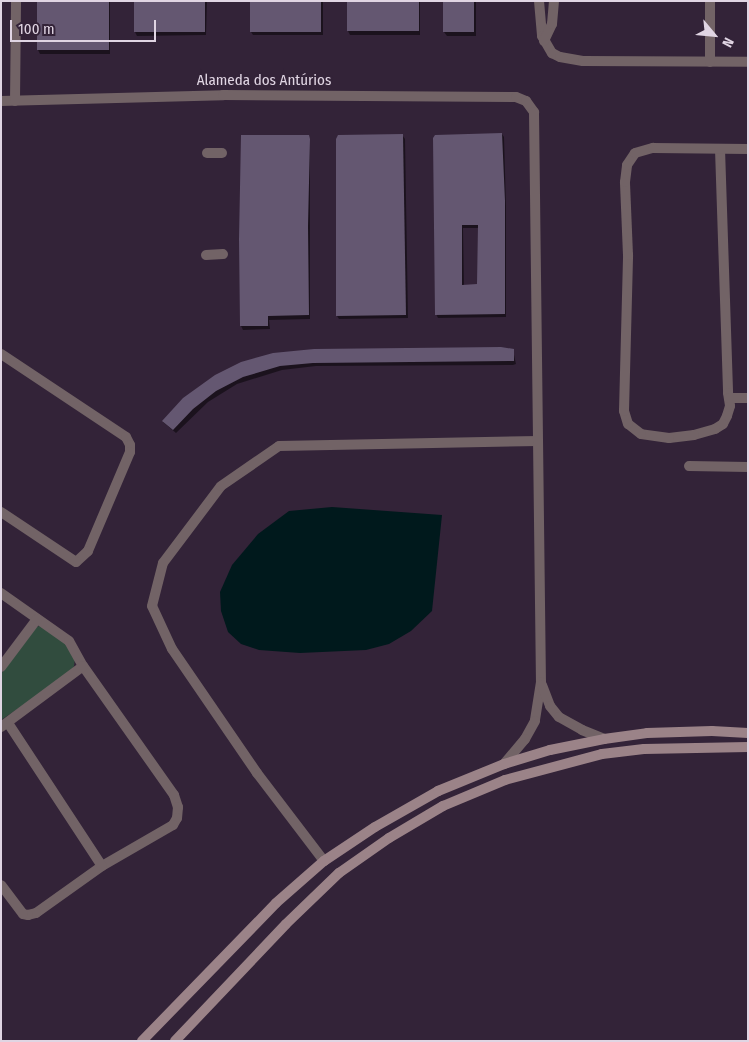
<!DOCTYPE html>
<html>
<head>
<meta charset="utf-8">
<style>
	body { margin:0 }
	#map { position:relative; width:749px; height:1042px; overflow:hidden; background:#332338; font-family:"Fira Sans Condensed",sans-serif }
	div>[style] { position:absolute }
	.green>* { inset:0; background:#314c3e }
	.water>* { inset:0; background:#00191c }
	.shadow>* { inset:0; background:#0007 }
	.building>* { inset:0; background:#645771; transform-origin:0 0 }
	.minor>* { height:10px; margin:-5px; padding:0 5px; transform-origin:5px; border-radius:5px; background:#726366 }
	.tertiary>* { height:10px; margin:-5px; padding:0 5px; transform-origin:5px; border-radius:5px; background:#726366 }
	.secondary>* { height:10px; margin:-5px; padding:0 5px; transform-origin:5px; border-radius:5px; background:#9b8388 }
	span { translate:-50% -50%; white-space:nowrap; text-align:center; line-height:1.15; -webkit-text-stroke:4px #332338; paint-order:stroke }
	.street-label { font-size:15px; color:#e0d5e3 }
	.frame { position:absolute; inset:0; border:2px solid #e0d5e3; pointer-events:none }
	.north { position:absolute; left:689px; top:10px; width:50px; height:50px; -webkit-text-stroke:4px #332338; paint-order:stroke; rotate:118deg; font-size:14px; font-weight:700; line-height:20px; text-align:center; color:#e0d5e3 }
	.north::after { content:''; display:block; margin:auto; width:18px; height:22px; background:#e0d5e3; clip-path:polygon(50% 0,100% 100%,50% 72%,0 100%) }
	.scale { position:absolute; left:10px; top:20px; width:146px; height:22px; box-sizing:border-box; border:2px solid #e0d5e3; border-top:0; padding-left:6px; font-size:15px; line-height:18px; white-space:nowrap; color:#e0d5e3; -webkit-text-stroke:4px #332338; paint-order:stroke }
</style>
</head>
<body>
<div id="map">
	<div class="green">
		<i style="clip-path:polygon(39px 626px,46px 628px,66px 642px,75px 658px,74px 666px,70px 674px,1px 720px,1px 674px,31px 630px)"></i>
	</div>
	<div class="water">
		<i style="clip-path:polygon(332px 507px,442px 515px,432px 611px,411px 631px,389px 644px,366px 650px,300px 653px,259px 650px,241px 644px,228px 632px,221px 611px,220px 592px,232px 565px,258px 534px,289px 511px)"></i>
	</div>
	<div class="shadow">
		<i style="clip-path:polygon(38px 1px,110px 1px,110px 54px,40px 54px,38px 50px)"></i>
		<i style="clip-path:polygon(135px 1px,207px 1px,206px 35px,137px 36px,135px 32px)"></i>
		<i style="clip-path:polygon(251px 1px,323px 1px,323px 35px,253px 35px,251px 32px)"></i>
		<i style="clip-path:polygon(348px 1px,420px 1px,420px 35px,350px 35px,348px 31px)"></i>
		<i style="clip-path:polygon(444px 1px,476px 1px,476px 36px,447px 36px,444px 32px)"></i>
		<i style="clip-path:polygon(evenodd,502px 134px,504px 137px,506px 206px,506px 317px,438px 318px,436px 314px,436px 136px,502px 134px,463px 228px,479px 228px,478px 285px,464px 286px,463px 228px)"></i>
		<i style="clip-path:polygon(243px 136px,308px 136px,310px 140px,310px 319px,269px 320px,270px 329px,243px 330px,241px 326px)"></i>
		<i style="clip-path:polygon(403px 136px,405px 139px,408px 318px,339px 319px,337px 316px)"></i>
		<i style="clip-path:polygon(513px 350px,516px 364px,513px 365px,316px 366px,282px 370px,237px 384px,208px 402px,176px 433px,163px 422px,242px 364px)"></i>
	</div>
	<div class="building">
		<i style="left:37px;top:1px;width:72px;height:49px"></i>
		<i style="left:134px;top:1px;width:71px;height:31px"></i>
		<i style="left:250px;top:1px;width:71px;height:31px"></i>
		<i style="left:347px;top:1px;width:72px;height:30px"></i>
		<i style="left:443px;top:1px;width:31px;height:31px"></i>
		<i style="clip-path:polygon(evenodd,502px 133px,505px 201px,505px 314px,435px 315px,433px 138px,435px 135px,502px 133px,462px 225px,478px 225px,477px 284px,462px 285px,462px 225px)"></i>
		<i style="clip-path:polygon(403px 134px,406px 315px,336px 316px,336px 139px,338px 135px)"></i>
		<i style="clip-path:polygon(241px 135px,309px 135px,310px 139px,308px 226px,309px 315px,268px 316px,268px 326px,240px 326px,239px 239px)"></i>
		<i style="clip-path:polygon(501px 347px,514px 349px,514px 361px,313px 363px,280px 366px,243px 377px,216px 391px,193px 409px,173px 430px,162px 421px,183px 398px,215px 375px,241px 362px,273px 353px,314px 349px)"></i>
	</div>
	<div class="minor">
		<i style="left:539px;top:1px;width:35px;rotate:85deg"></i>
		<i style="left:542px;top:36px;width:20px;rotate:60deg"></i>
		<i style="left:552px;top:53px;width:9px;rotate:27deg"></i>
		<i style="left:560px;top:57px;width:23px;rotate:10deg"></i>
		<i style="left:583px;top:61px;width:165px;rotate:0.3deg"></i>
		<i style="left:544px;top:41px;width:19px;rotate:-65deg"></i>
		<i style="left:552px;top:24px;width:23px;rotate:-85deg"></i>
		<i style="left:710px;top:62px;width:61px;rotate:-90deg"></i>
		<i style="left:720px;top:149px;width:244px;rotate:88.1deg"></i>
		<i style="left:728px;top:393px;width:13px;rotate:81deg"></i>
		<i style="left:730px;top:406px;width:10px;rotate:107deg"></i>
		<i style="left:727px;top:416px;width:9px;rotate:117deg"></i>
		<i style="left:723px;top:424px;width:9px;rotate:148deg"></i>
		<i style="left:715px;top:429px;width:22px;rotate:164deg"></i>
		<i style="left:694px;top:435px;width:25px;rotate:173deg"></i>
		<i style="left:669px;top:438px;width:28px;rotate:-172deg"></i>
		<i style="left:641px;top:434px;width:16px;rotate:-142deg"></i>
		<i style="left:628px;top:424px;width:14px;rotate:-107deg"></i>
		<i style="left:624px;top:411px;width:156px;rotate:-88.5deg"></i>
		<i style="left:628px;top:255px;width:73px;rotate:-92.4deg"></i>
		<i style="left:625px;top:182px;width:17px;rotate:-83deg"></i>
		<i style="left:627px;top:165px;width:14px;rotate:-56deg"></i>
		<i style="left:635px;top:153px;width:19px;rotate:-16deg"></i>
		<i style="left:653px;top:148px;width:95px;rotate:0.6deg"></i>
		<i style="left:207px;top:153px;width:15px"></i>
		<i style="left:206px;top:255px;width:17px;rotate:-3deg"></i>
		<i style="left:1px;top:354px;width:150px;rotate:33.6deg"></i>
		<i style="left:126px;top:437px;width:9px;rotate:63deg"></i>
		<i style="left:130px;top:445px;width:7px;rotate:90deg"></i>
		<i style="left:130px;top:452px;width:108px;rotate:113deg"></i>
		<i style="left:88px;top:551px;width:16px;rotate:137deg"></i>
		<i style="left:76px;top:562px;width:90px;rotate:-146.3deg"></i>
		<i style="left:729px;top:398px;width:19px"></i>
		<i style="left:689px;top:466px;width:59px;rotate:1deg"></i>
		<i style="left:1px;top:593px;width:83px;rotate:35.2deg"></i>
		<i style="left:69px;top:641px;width:29px;rotate:61deg"></i>
		<i style="left:83px;top:666px;width:158px;rotate:54.8deg"></i>
		<i style="left:174px;top:795px;width:13px;rotate:72deg"></i>
		<i style="left:178px;top:807px;width:11px;rotate:95deg"></i>
		<i style="left:177px;top:818px;width:8px;rotate:120deg"></i>
		<i style="left:173px;top:825px;width:82px;rotate:150deg"></i>
		<i style="left:102px;top:866px;width:81px;rotate:144.5deg"></i>
		<i style="left:36px;top:913px;width:8px;rotate:166deg"></i>
		<i style="left:28px;top:915px;width:5px;rotate:-169deg"></i>
		<i style="left:23px;top:914px;width:36px;rotate:-127deg"></i>
		<i style="left:1px;top:667px;width:60px;rotate:-53.1deg"></i>
		<i style="left:8px;top:723px;width:171px;rotate:56.7deg"></i>
		<i style="left:1px;top:727px;width:102px;rotate:-36.6deg"></i>
		<i style="left:324px;top:861px;width:111px;rotate:-127.3deg"></i>
		<i style="left:257px;top:773px;width:150px;rotate:-124.4deg"></i>
		<i style="left:172px;top:649px;width:47px;rotate:-114.9deg"></i>
		<i style="left:152px;top:606px;width:44px;rotate:-75.7deg"></i>
		<i style="left:163px;top:563px;width:96px;rotate:-53deg"></i>
		<i style="left:221px;top:486px;width:70px;rotate:-34.6deg"></i>
		<i style="left:279px;top:446px;width:259px;rotate:-1.1deg"></i>
	</div>
	<div class="tertiary">
		<i style="left:1px;top:101px;width:222px;rotate:-1.5deg"></i>
		<i style="left:223px;top:95px;width:293px;rotate:0.4deg"></i>
		<i style="left:516px;top:97px;width:11px;rotate:22deg"></i>
		<i style="left:526px;top:101px;width:14px;rotate:54deg"></i>
		<i style="left:534px;top:112px;width:570px;rotate:89.3deg"></i>
		<i style="left:541px;top:682px;width:39px;rotate:99deg"></i>
		<i style="left:535px;top:721px;width:21px;rotate:119deg"></i>
		<i style="left:525px;top:739px;width:33px;rotate:130deg"></i>
		<i style="left:15px;top:101px;width:100px;rotate:-89.4deg"></i>
		<i style="left:542px;top:685px;width:22px;rotate:69deg"></i>
		<i style="left:550px;top:706px;width:14px;rotate:51deg"></i>
		<i style="left:559px;top:717px;width:26px;rotate:29deg"></i>
		<i style="left:582px;top:730px;width:24px;rotate:22deg"></i>
	</div>
	<div class="secondary">
		<i style="left:142px;top:1041px;width:192px;rotate:-45.8deg"></i>
		<i style="left:276px;top:903px;width:64px;rotate:-41.2deg"></i>
		<i style="left:324px;top:861px;width:61px;rotate:-33.7deg"></i>
		<i style="left:375px;top:827px;width:73px;rotate:-29.7deg"></i>
		<i style="left:438px;top:791px;width:71px;rotate:-22.2deg"></i>
		<i style="left:504px;top:764px;width:48px;rotate:-16.9deg"></i>
		<i style="left:550px;top:750px;width:55px;rotate:-11.5deg"></i>
		<i style="left:604px;top:739px;width:43px;rotate:-7.9deg"></i>
		<i style="left:647px;top:733px;width:65px;rotate:-1.8deg"></i>
		<i style="left:712px;top:731px;width:36px;rotate:3deg"></i>
		<i style="left:175px;top:1041px;width:161px;rotate:-46.5deg"></i>
		<i style="left:286px;top:924px;width:74px;rotate:-43.9deg"></i>
		<i style="left:339px;top:873px;width:61px;rotate:-35deg"></i>
		<i style="left:389px;top:838px;width:63px;rotate:-30.7deg"></i>
		<i style="left:443px;top:806px;width:67px;rotate:-22.8deg"></i>
		<i style="left:505px;top:780px;width:100px;rotate:-15deg"></i>
		<i style="left:602px;top:754px;width:42px;rotate:-6.8deg"></i>
		<i style="left:644px;top:749px;width:104px;rotate:-1.1deg"></i>
	</div>
	<div class="street-label">
		<span style="left:264px;top:81px">Alameda dos Antúrios</span>
	</div>
	<div class="frame"></div>
	<div class="north">N</div>
	<div class="scale">100 m</div>
</div>
</body>
</html>
